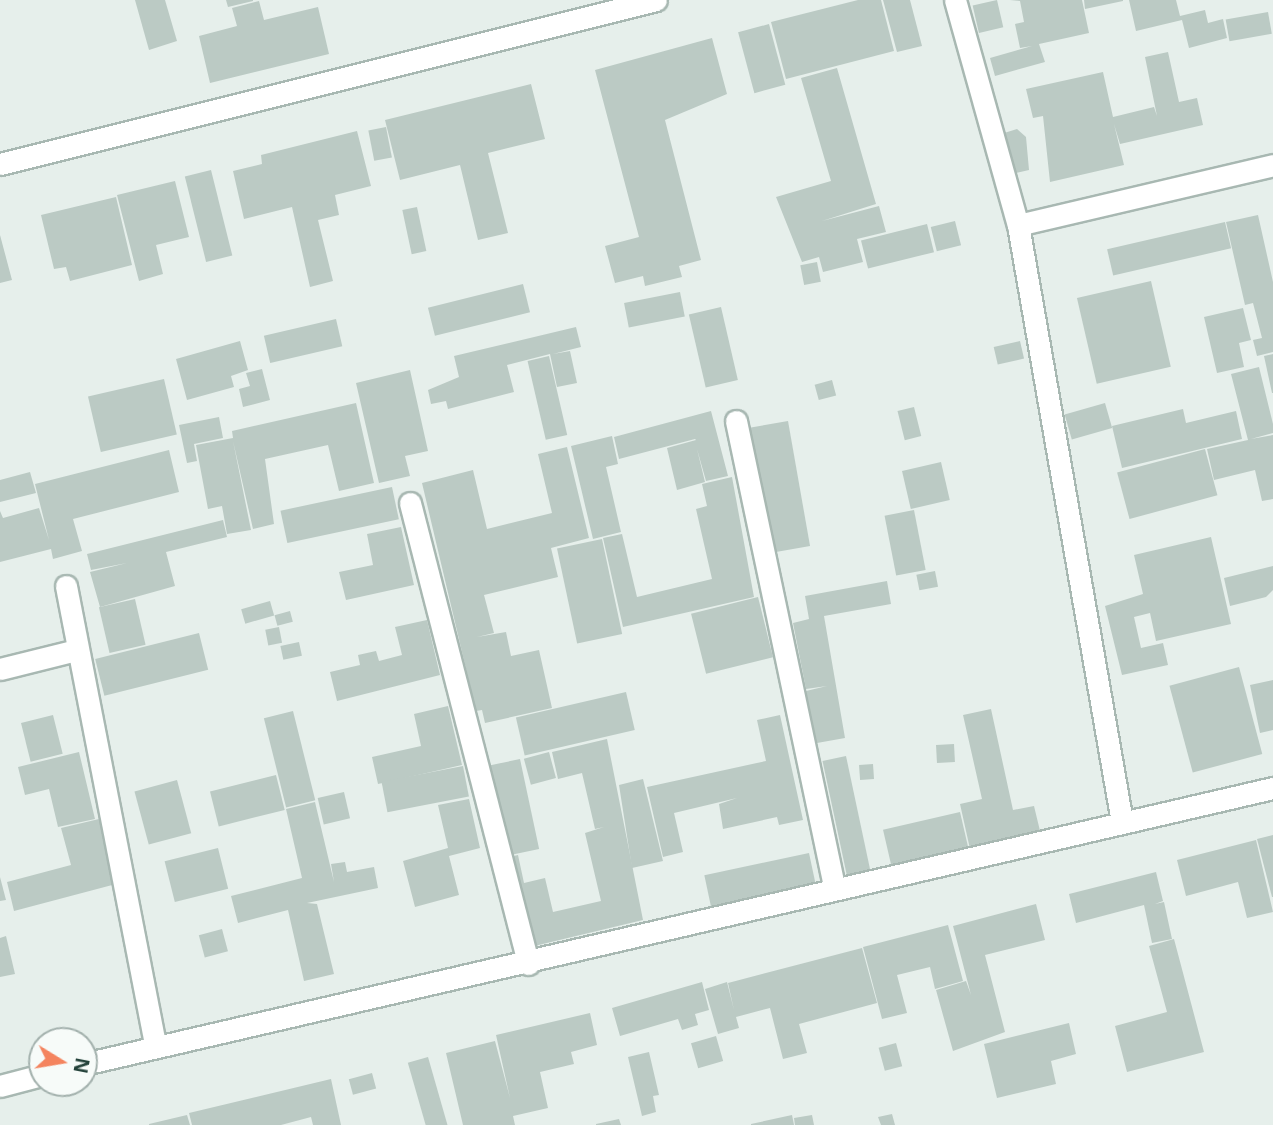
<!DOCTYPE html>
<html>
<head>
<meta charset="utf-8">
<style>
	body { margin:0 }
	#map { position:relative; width:1273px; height:1125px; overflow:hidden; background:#e6efeb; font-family:"Open Sans",sans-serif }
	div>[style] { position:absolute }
	.building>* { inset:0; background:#bbcac4; transform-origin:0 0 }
	.roads { filter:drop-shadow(2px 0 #a8b8b2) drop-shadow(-2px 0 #a8b8b2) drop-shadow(0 2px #a8b8b2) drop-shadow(0 -2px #a8b8b2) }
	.minor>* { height:21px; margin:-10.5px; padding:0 10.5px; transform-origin:10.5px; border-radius:10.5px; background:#fff }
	span { translate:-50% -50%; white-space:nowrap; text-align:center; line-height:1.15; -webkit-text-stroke:5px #f7fbf9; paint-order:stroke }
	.north { position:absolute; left:28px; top:1027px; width:70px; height:70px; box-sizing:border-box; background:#f7fbf9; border:2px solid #a3b1ad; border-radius:50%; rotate:101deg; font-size:19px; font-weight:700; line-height:28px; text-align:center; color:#24423a }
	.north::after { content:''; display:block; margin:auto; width:24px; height:32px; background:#f4845f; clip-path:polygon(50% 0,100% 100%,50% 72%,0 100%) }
</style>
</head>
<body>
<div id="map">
	<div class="building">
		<i style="clip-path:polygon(135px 0,165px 0,177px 41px,149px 50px)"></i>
		<i style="clip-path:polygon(226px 0,253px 0,253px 1px,228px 7px)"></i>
		<i style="clip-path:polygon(858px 0,881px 0,894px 51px,786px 79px,771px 22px)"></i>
		<i style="clip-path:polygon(883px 0,910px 0,922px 46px,897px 52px)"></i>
		<i style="left:997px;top:0;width:28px;height:25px;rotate:77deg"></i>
		<i style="clip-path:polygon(1010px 0,1082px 0,1089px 33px,1039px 44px,1045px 62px,995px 76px,990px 58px,1032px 46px,1020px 48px,1015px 24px,1024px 22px,1020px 1px)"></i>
		<i style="clip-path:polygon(1084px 0,1123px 0,1123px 1px,1085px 9px)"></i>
		<i style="clip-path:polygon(1129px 0,1176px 0,1180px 16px,1205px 10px,1208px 23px,1223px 19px,1227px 38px,1189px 48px,1182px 20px,1136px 31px)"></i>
		<i style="clip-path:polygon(259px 1px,264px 20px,318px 7px,329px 54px,210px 83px,199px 36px,237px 26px,232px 8px)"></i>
		<i style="left:1268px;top:12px;width:22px;height:43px;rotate:80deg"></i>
		<i style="left:769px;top:24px;width:63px;height:32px;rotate:75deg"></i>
		<i style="clip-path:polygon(712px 38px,727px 94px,665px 120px,701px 260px,679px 266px,682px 277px,645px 286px,643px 276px,615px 283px,605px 246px,639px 237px,595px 70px)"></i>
		<i style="clip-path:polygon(1168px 52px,1179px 102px,1197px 98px,1203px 125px,1120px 144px,1114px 124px,1124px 165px,1050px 182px,1043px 116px,1033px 118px,1026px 89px,1103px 72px,1113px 117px,1154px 107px,1157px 116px,1145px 57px)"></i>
		<i style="clip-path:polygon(837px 68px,876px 204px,822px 221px,879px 206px,886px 232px,857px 239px,863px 262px,823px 272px,819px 257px,802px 262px,776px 197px,831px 181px,801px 78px)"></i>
		<i style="clip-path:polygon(531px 84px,545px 139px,488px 153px,508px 233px,478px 240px,460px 165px,400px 180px,385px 120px)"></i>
		<i style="left:386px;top:127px;width:31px;height:18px;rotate:79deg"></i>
		<i style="clip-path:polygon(1017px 129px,1026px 137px,1029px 170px,1012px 174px,1001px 134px)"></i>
		<i style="clip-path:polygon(357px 131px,371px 186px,335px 195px,339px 215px,318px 220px,333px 281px,310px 287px,292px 207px,244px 219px,233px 171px,262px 164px,261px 155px)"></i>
		<i style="left:211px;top:170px;width:88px;height:27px;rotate:76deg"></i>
		<i style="clip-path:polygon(175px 181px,189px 237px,156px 245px,163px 274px,139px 281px,117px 195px)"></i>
		<i style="clip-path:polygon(116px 197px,132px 265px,70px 281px,66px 267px,54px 269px,41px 215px)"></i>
		<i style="left:417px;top:207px;width:45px;height:15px;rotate:78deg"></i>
		<i style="clip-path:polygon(1258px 215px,1273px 282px,1273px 352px,1257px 356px,1253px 340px,1262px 338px,1253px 303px,1245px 305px,1226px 222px)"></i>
		<i style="left:955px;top:221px;width:25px;height:25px;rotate:76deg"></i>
		<i style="left:1225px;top:222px;width:27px;height:121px;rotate:77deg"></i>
		<i style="left:927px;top:224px;width:29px;height:68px;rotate:76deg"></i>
		<i style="clip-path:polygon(0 235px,12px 280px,0 283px)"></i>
		<i style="left:817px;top:262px;width:20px;height:17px;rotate:79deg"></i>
		<i style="left:1151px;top:281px;width:88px;height:76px;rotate:77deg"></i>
		<i style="left:523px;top:284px;width:29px;height:98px;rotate:76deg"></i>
		<i style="left:680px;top:292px;width:25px;height:57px;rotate:79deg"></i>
		<i style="left:721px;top:307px;width:75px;height:33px;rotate:77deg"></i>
		<i style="clip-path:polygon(1243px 308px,1251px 340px,1239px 343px,1244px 367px,1217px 373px,1204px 317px)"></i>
		<i style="left:336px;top:319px;width:28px;height:74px;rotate:77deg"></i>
		<i style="clip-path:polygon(576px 327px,581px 347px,553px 354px,570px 351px,577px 383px,557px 387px,550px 354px,507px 365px,514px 392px,448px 409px,446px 401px,431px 404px,428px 390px,459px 377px,454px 356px)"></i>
		<i style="clip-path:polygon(240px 341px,248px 370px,231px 376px,234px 387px,187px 400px,176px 359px)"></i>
		<i style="left:1020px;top:341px;width:18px;height:27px;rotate:77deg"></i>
		<i style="clip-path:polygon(1273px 354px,1273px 393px,1272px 393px,1264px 356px)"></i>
		<i style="left:549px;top:356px;width:81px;height:22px;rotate:77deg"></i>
		<i style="clip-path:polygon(1259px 367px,1273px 424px,1273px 433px,1251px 439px,1273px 435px,1273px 499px,1262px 501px,1255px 470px,1214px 480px,1207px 449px,1248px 440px,1231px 374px)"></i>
		<i style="clip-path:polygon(262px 369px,270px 400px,243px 407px,239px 389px,250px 386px,246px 373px)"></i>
		<i style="clip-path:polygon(410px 370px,428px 451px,405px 456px,410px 476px,379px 483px,356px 383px)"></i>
		<i style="left:164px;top:379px;width:57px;height:78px;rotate:77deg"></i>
		<i style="left:832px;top:380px;width:16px;height:18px;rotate:75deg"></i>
		<i style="clip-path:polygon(356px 403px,374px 483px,339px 491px,328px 445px,265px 459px,274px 524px,253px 529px,233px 441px,251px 530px,227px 534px,222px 506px,208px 509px,196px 445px,233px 438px,232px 431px)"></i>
		<i style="left:1105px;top:403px;width:26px;height:42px;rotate:74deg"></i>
		<i style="left:914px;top:407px;width:30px;height:17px;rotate:76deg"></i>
		<i style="clip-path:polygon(1183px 409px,1186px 423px,1236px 411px,1242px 439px,1122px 468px,1112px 426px)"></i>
		<i style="clip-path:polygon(711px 411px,728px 476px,706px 481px,697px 449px,705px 482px,677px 490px,667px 448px,696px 440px,695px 439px,619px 459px,614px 437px)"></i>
		<i style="clip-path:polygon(219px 417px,223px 438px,194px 444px,197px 461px,187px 463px,179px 425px)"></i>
		<i style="left:788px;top:421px;width:127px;height:39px;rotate:80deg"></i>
		<i style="clip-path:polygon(612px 436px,618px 464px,606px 467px,621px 532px,593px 539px,571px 446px)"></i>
		<i style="clip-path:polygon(567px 447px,589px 538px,551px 548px,558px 577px,484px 595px,494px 633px,477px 637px,506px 632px,511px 656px,539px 650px,552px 708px,485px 723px,482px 710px,476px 711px,422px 483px,473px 470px,487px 529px,552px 513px,538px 454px)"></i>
		<i style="left:1205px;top:449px;width:48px;height:91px;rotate:75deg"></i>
		<i style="clip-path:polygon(169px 450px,179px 492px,73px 519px,82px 551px,53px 559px,51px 549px,0 562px,0 511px,3px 518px,39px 508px,49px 540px,35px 484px)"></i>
		<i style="left:941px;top:462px;width:39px;height:40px;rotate:77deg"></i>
		<i style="clip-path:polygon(30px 472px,36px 493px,0 502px,0 480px)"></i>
		<i style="clip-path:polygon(732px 477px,754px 597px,623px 627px,603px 538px,622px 534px,637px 597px,712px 579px,696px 509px,707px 506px,702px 484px)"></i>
		<i style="left:392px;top:487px;width:33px;height:114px;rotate:78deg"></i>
		<i style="left:914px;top:510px;width:61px;height:30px;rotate:79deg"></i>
		<i style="clip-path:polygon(223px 520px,227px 537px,166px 552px,175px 586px,100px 607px,90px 572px,127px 563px,91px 570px,87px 554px)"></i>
		<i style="clip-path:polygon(401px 527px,414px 585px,346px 600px,339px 572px,373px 565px,367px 534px)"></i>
		<i style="clip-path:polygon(1211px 537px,1231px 624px,1156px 641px,1150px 613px,1134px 617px,1141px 648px,1163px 643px,1168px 665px,1122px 675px,1105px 606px,1143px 594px,1134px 555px)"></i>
		<i style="left:602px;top:539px;width:97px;height:46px;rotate:78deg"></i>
		<i style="clip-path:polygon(1273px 566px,1273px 590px,1266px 597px,1230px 606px,1224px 578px)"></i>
		<i style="left:935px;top:571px;width:16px;height:19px;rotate:79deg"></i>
		<i style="clip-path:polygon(887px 581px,891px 604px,824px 616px,845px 738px,817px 743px,806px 691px,827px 686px,806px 689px,793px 623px,809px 619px,805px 596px)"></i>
		<i style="left:758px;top:597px;width:62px;height:69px;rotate:76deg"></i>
		<i style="left:135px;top:599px;width:47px;height:37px;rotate:77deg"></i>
		<i style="left:270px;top:601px;width:15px;height:30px;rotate:74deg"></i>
		<i style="left:290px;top:611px;width:11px;height:16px;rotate:75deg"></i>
		<i style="clip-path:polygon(427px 620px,440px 675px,337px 701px,330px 672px,360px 665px,358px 655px,376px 651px,379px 661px,402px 655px,395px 627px)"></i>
		<i style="left:279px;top:627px;width:16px;height:14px;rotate:79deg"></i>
		<i style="left:199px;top:633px;width:38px;height:107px;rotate:76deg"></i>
		<i style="left:299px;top:642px;width:14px;height:19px;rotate:78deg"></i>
		<i style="left:1239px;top:667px;width:90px;height:72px;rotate:75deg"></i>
		<i style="clip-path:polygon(1273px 680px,1273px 730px,1260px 733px,1250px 685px)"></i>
		<i style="left:626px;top:692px;width:39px;height:113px;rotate:77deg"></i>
		<i style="clip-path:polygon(448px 706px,462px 765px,378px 784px,372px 757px,421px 746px,414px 714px)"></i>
		<i style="clip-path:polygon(991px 709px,1013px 810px,1034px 806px,1041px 835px,970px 849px,960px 804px,982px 799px,963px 715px)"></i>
		<i style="left:293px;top:711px;width:92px;height:30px;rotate:76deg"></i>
		<i style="left:53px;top:715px;width:40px;height:33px;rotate:76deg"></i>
		<i style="clip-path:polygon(780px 715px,803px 820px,779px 825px,777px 817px,723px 829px,719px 804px,737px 798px,674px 813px,683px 852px,663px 857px,647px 787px,766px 761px,757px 720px)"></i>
		<i style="clip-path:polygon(607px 739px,643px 920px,526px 948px,505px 858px,518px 855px,524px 883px,545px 878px,553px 912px,601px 901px,585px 833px,604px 827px,595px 829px,582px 773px,558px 779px,552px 752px)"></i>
		<i style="left:954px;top:744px;width:18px;height:18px;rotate:87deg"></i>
		<i style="clip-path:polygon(79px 752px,95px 819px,58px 827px,49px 789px,25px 795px,18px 767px)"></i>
		<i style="left:549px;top:752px;width:27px;height:26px;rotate:75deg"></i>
		<i style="left:846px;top:756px;width:120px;height:24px;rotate:78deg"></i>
		<i style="left:520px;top:759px;width:92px;height:35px;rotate:78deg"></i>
		<i style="left:873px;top:764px;width:15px;height:14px;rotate:86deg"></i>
		<i style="left:463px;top:766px;width:31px;height:83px;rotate:79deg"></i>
		<i style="left:276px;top:775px;width:36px;height:68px;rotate:76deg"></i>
		<i style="clip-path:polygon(643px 779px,663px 861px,632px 868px,619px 785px)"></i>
		<i style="left:177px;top:780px;width:55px;height:44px;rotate:75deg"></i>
		<i style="left:344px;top:792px;width:27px;height:27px;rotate:77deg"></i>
		<i style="clip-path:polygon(469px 799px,480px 848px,449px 856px,459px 895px,415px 907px,403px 861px,448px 848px,438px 805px)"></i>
		<i style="clip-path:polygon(315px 802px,334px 882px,331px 864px,345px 862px,347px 872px,374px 867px,378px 888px,307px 903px,317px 904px,334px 974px,304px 981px,288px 910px,238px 923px,231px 896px,302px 878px,286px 809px)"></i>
		<i style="left:960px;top:812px;width:37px;height:79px;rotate:77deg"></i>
		<i style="clip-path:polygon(99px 819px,116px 884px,14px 911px,7px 882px,71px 865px,61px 828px)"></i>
		<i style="clip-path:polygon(1273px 835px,1273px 897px,1272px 897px,1257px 839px)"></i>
		<i style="clip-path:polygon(1256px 840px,1273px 912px,1247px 918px,1238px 882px,1186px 896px,1177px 860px)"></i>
		<i style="left:218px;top:848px;width:42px;height:55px;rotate:76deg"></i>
		<i style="left:809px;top:853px;width:34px;height:107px;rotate:78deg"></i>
		<i style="clip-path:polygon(1156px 872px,1163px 901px,1155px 904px,1164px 902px,1172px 939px,1152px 943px,1144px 905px,1076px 923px,1069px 894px)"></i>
		<i style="clip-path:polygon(0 877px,6px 900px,0 901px)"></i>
		<i style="clip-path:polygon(1036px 904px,1045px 940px,985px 955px,1005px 1032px,953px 1051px,936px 990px,966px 981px,971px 995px,953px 926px)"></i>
		<i style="clip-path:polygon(948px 925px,963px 981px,935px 989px,930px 967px,897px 975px,907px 1013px,882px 1019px,863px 947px)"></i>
		<i style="left:222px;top:929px;width:23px;height:24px;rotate:75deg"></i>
		<i style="clip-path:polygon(6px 936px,15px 974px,0 977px,0 938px)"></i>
		<i style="clip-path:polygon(1174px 939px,1204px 1052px,1127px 1072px,1115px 1026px,1167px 1012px,1149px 946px)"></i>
		<i style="clip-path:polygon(862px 948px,877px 1003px,799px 1024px,807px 1053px,783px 1059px,770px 1008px,736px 1017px,739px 1028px,718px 1034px,705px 989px,727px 982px,734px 1010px,728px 983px)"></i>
		<i style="clip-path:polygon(702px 982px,709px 1010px,695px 1014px,698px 1025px,682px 1030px,678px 1019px,620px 1036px,612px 1008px)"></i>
		<i style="clip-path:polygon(590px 1013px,597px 1045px,571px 1052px,574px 1064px,540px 1072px,548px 1108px,513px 1116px,515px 1125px,463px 1125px,446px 1053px,495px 1041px,510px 1098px,496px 1035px)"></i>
		<i style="clip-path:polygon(1069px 1023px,1076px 1054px,1051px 1061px,1056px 1084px,997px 1098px,984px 1044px)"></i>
		<i style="left:716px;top:1036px;width:26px;height:26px;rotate:74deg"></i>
		<i style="left:896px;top:1043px;width:24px;height:18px;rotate:75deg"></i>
		<i style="clip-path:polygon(649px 1052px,659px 1095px,653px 1096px,656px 1112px,642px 1116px,628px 1057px)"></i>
		<i style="left:428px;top:1057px;width:71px;height:21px;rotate:74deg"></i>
		<i style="left:372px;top:1073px;width:16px;height:24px;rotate:75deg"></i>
		<i style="clip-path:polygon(331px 1079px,341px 1125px,313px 1125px,311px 1117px,281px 1125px,192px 1125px,189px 1113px)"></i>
		<i style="clip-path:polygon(892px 1114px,895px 1125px,881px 1125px,878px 1117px)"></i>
		<i style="clip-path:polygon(187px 1115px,190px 1125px,149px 1125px,149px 1124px)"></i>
		<i style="clip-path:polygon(792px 1115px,794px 1125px,751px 1125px,751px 1124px)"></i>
		<i style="clip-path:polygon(812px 1115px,814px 1125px,795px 1125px,794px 1118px)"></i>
		<i style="clip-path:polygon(619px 1119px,621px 1125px,596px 1125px,596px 1124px)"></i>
	</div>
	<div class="roads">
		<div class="minor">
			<i style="left:955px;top:0;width:234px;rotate:74.4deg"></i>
			<i style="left:1018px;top:225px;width:606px;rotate:80.12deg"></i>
			<i style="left:0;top:164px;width:676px;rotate:-14.04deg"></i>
			<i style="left:1018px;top:225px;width:262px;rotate:-13.2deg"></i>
			<i style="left:736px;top:421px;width:476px;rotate:78.1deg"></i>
			<i style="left:410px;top:503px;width:476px;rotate:75.6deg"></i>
			<i style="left:66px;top:586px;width:468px;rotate:79deg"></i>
			<i style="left:0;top:669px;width:78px;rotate:-14deg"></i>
			<i style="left:84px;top:1064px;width:1221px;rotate:-13.07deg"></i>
			<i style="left:0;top:1086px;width:43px;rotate:-14.7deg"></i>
		</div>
	</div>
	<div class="north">N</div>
</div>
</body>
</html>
